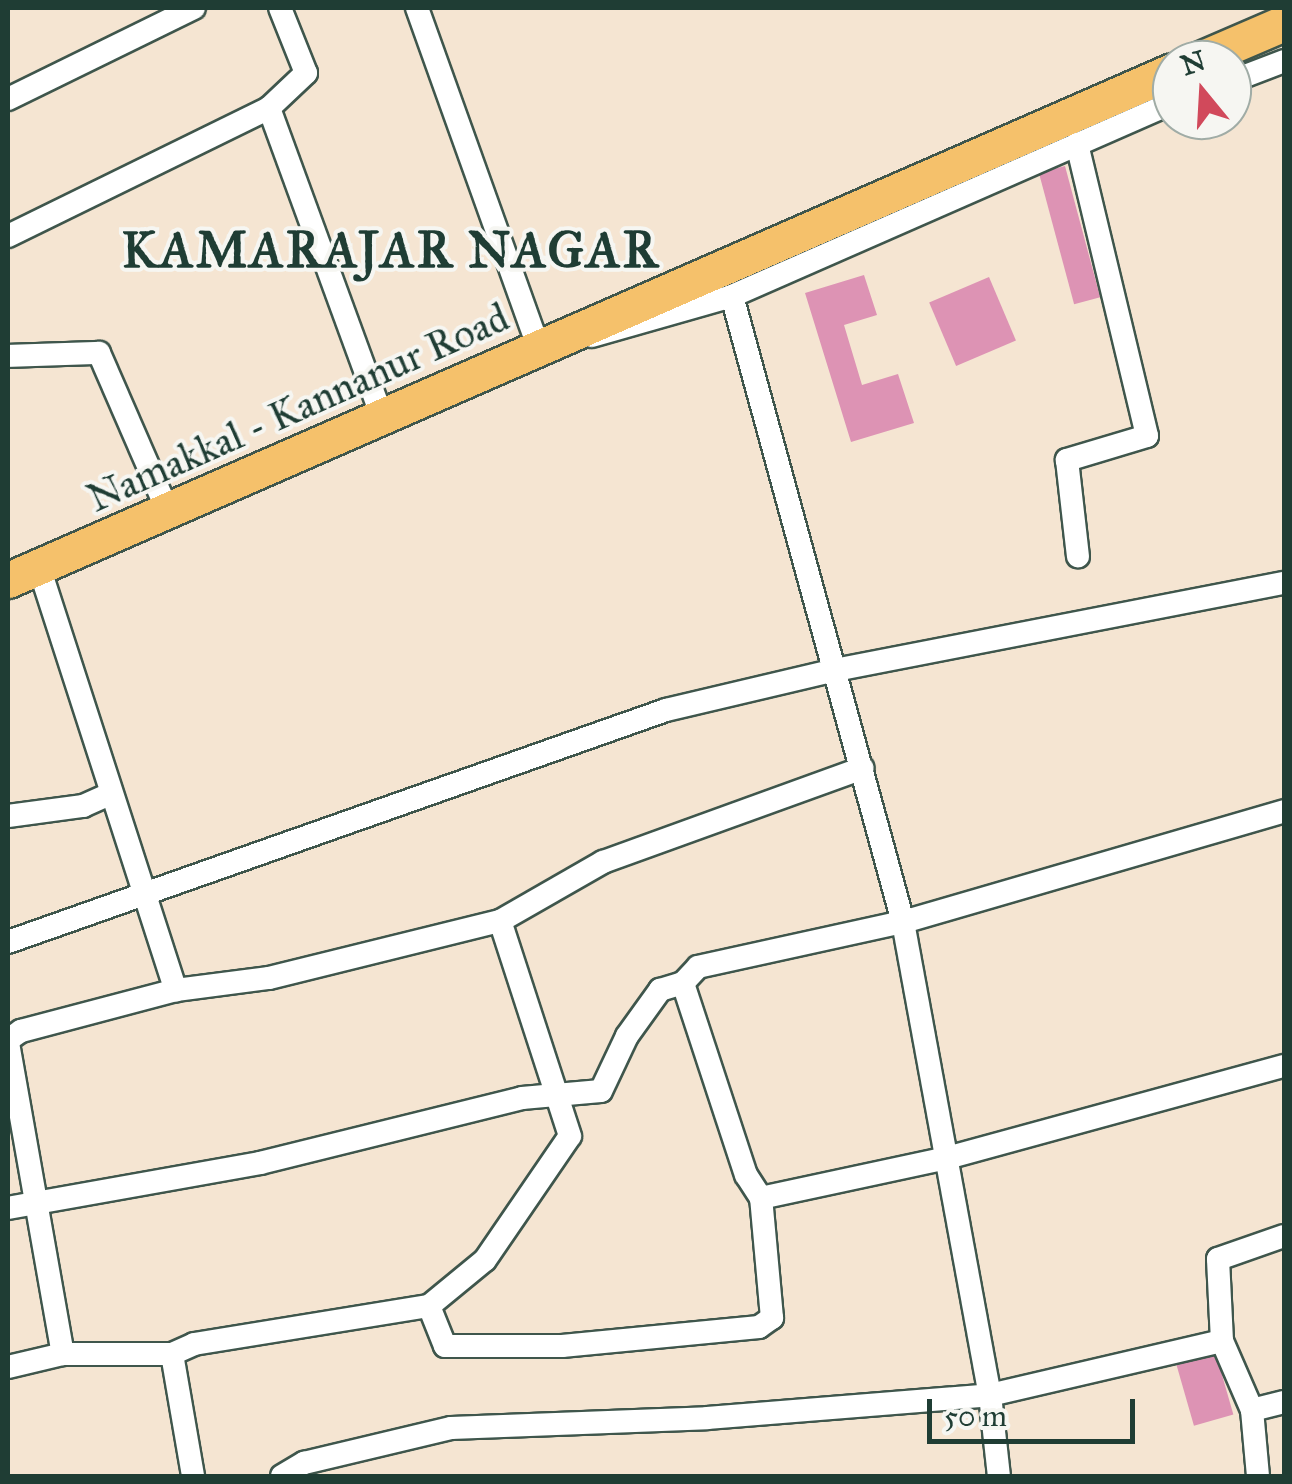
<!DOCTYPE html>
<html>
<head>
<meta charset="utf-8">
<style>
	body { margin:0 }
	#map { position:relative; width:1292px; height:1484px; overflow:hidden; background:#f5e5d2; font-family:"IM FELL Great Primer",serif }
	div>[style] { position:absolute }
	.building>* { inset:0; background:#dd93b4; transform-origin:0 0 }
	.roads { filter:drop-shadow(2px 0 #3f564c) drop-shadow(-2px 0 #3f564c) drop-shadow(0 2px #3f564c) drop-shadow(0 -2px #3f564c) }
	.street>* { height:22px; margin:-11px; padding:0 11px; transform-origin:11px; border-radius:11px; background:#fff }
	.primary>* { height:35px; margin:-17.5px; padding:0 17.5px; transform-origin:17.5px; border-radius:17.5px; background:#f5c16b }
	span { translate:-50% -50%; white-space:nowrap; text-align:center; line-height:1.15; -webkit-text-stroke:8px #f6f6f2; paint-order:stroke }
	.street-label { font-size:40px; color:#1f3d34 }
	.district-label { font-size:50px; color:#1f3d34; font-weight:700; letter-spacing:2.5px }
	.frame { position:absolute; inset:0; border:10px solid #1f3d34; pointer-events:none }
	.north { position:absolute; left:1152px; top:40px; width:100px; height:100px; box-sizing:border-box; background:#f6f6f2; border:2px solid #a0aca6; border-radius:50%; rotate:342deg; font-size:28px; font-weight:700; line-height:40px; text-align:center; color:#1f3d34 }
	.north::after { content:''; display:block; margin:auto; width:35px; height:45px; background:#d1495b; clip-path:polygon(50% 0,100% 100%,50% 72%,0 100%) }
	.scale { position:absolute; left:927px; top:1399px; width:208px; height:45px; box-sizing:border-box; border:5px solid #1f3d34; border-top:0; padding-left:12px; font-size:30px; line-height:35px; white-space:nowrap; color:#1f3d34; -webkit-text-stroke:8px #f6f6f2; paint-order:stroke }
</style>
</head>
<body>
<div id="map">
	<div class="building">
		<i style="left:1065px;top:166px;width:136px;height:27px;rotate:75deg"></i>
		<i style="clip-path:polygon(864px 275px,877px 315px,844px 325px,862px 385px,898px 374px,914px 423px,851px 442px,805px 293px)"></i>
		<i style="left:989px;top:277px;width:69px;height:65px;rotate:67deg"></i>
		<i style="left:1216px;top:1354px;width:63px;height:41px;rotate:74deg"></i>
	</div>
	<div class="roads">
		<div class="street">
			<i style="left:417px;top:8px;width:361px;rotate:70.3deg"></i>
			<i style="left:1232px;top:81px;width:56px;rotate:-21deg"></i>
			<i style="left:8px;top:99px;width:207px;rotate:-26.1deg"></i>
			<i style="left:269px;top:108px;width:329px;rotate:69.9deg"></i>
			<i style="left:1077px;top:144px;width:300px;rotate:76.5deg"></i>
			<i style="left:1147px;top:436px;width:84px;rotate:163.3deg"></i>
			<i style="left:1067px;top:460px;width:97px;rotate:83.5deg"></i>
			<i style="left:8px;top:236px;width:291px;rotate:-26.1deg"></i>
			<i style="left:269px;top:108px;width:51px;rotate:-43.4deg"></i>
			<i style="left:306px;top:73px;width:70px;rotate:-111.8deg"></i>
			<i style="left:732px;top:296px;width:649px;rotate:74.72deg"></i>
			<i style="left:903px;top:922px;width:481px;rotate:79.6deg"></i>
			<i style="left:990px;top:1395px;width:81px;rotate:83.7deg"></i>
			<i style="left:592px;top:336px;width:146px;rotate:-15.9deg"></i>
			<i style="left:732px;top:296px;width:480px;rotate:-23.7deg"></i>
			<i style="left:8px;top:356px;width:91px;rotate:-1.9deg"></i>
			<i style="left:99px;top:353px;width:173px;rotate:66.5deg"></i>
			<i style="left:39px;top:567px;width:445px;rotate:72.1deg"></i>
			<i style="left:8px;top:816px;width:76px;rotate:-7.6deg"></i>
			<i style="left:83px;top:806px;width:27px;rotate:-24deg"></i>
			<i style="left:8px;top:942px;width:698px;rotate:-19.42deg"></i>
			<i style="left:666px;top:710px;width:174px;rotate:-13.3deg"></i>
			<i style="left:835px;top:670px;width:457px;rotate:-11deg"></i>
			<i style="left:8px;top:1040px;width:16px;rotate:-35deg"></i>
			<i style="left:21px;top:1031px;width:160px;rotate:-14.8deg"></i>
			<i style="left:176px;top:990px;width:94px;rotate:-7.4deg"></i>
			<i style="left:269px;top:978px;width:238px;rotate:-13.9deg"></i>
			<i style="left:500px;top:921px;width:119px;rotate:-29.8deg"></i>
			<i style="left:603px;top:862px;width:276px;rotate:-19.9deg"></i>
			<i style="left:8px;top:1043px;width:316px;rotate:80deg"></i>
			<i style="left:761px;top:1198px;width:190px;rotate:-12.1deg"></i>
			<i style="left:947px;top:1158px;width:349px;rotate:-15.3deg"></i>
			<i style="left:8px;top:1208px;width:256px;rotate:-10.1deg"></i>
			<i style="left:260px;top:1163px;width:270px;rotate:-13.9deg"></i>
			<i style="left:522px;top:1098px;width:79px;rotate:-5.1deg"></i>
			<i style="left:601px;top:1091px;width:61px;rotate:-64.7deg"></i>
			<i style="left:627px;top:1036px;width:57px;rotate:-54.3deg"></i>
			<i style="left:660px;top:990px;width:24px;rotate:-17deg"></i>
			<i style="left:683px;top:983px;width:22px;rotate:-47deg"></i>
			<i style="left:698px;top:967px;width:210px;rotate:-12.4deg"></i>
			<i style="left:903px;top:922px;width:397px;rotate:-16.2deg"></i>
			<i style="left:429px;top:1306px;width:43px;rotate:68.2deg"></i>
			<i style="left:445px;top:1346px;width:117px"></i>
			<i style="left:562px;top:1346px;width:198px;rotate:-5.5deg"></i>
			<i style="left:759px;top:1327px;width:16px;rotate:-35deg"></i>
			<i style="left:772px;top:1318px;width:121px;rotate:-95.2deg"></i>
			<i style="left:761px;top:1198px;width:27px;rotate:-123deg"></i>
			<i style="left:746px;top:1175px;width:202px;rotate:-108.2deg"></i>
			<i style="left:172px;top:1354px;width:124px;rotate:80.2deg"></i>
			<i style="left:8px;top:1367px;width:57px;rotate:-13.3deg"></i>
			<i style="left:63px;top:1354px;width:109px"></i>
			<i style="left:172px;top:1354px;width:24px;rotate:-24deg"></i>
			<i style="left:194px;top:1344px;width:238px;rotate:-9.2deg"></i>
			<i style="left:429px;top:1306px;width:72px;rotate:-39.4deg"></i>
			<i style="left:485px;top:1260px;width:150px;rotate:-55.6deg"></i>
			<i style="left:570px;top:1136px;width:226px;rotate:-108deg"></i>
			<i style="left:1252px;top:1410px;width:33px;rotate:-14deg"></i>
			<i style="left:282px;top:1476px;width:26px;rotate:-31deg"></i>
			<i style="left:304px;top:1463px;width:151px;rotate:-13.4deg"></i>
			<i style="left:451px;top:1428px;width:256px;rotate:-2.2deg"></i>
			<i style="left:707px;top:1418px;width:284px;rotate:-4.6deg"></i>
			<i style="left:990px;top:1395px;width:238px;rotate:-13.1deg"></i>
			<i style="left:1258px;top:1476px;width:66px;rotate:-95.2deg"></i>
			<i style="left:1252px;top:1410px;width:75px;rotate:-113.5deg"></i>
			<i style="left:1222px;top:1341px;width:82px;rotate:-92.8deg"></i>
			<i style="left:1218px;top:1259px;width:70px;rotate:-19.2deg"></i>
		</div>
		<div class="primary">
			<i style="left:1198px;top:60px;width:94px;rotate:-23.3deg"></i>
			<i style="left:8px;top:580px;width:1270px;rotate:-23.62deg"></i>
		</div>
	</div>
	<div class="street-label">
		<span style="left:298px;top:408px;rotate:-24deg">Namakkal - Kannanur Road</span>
	</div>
	<div class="district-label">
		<span style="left:391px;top:251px">KAMARAJAR NAGAR</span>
	</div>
	<div class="frame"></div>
	<div class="north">N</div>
	<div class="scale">50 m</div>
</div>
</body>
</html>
